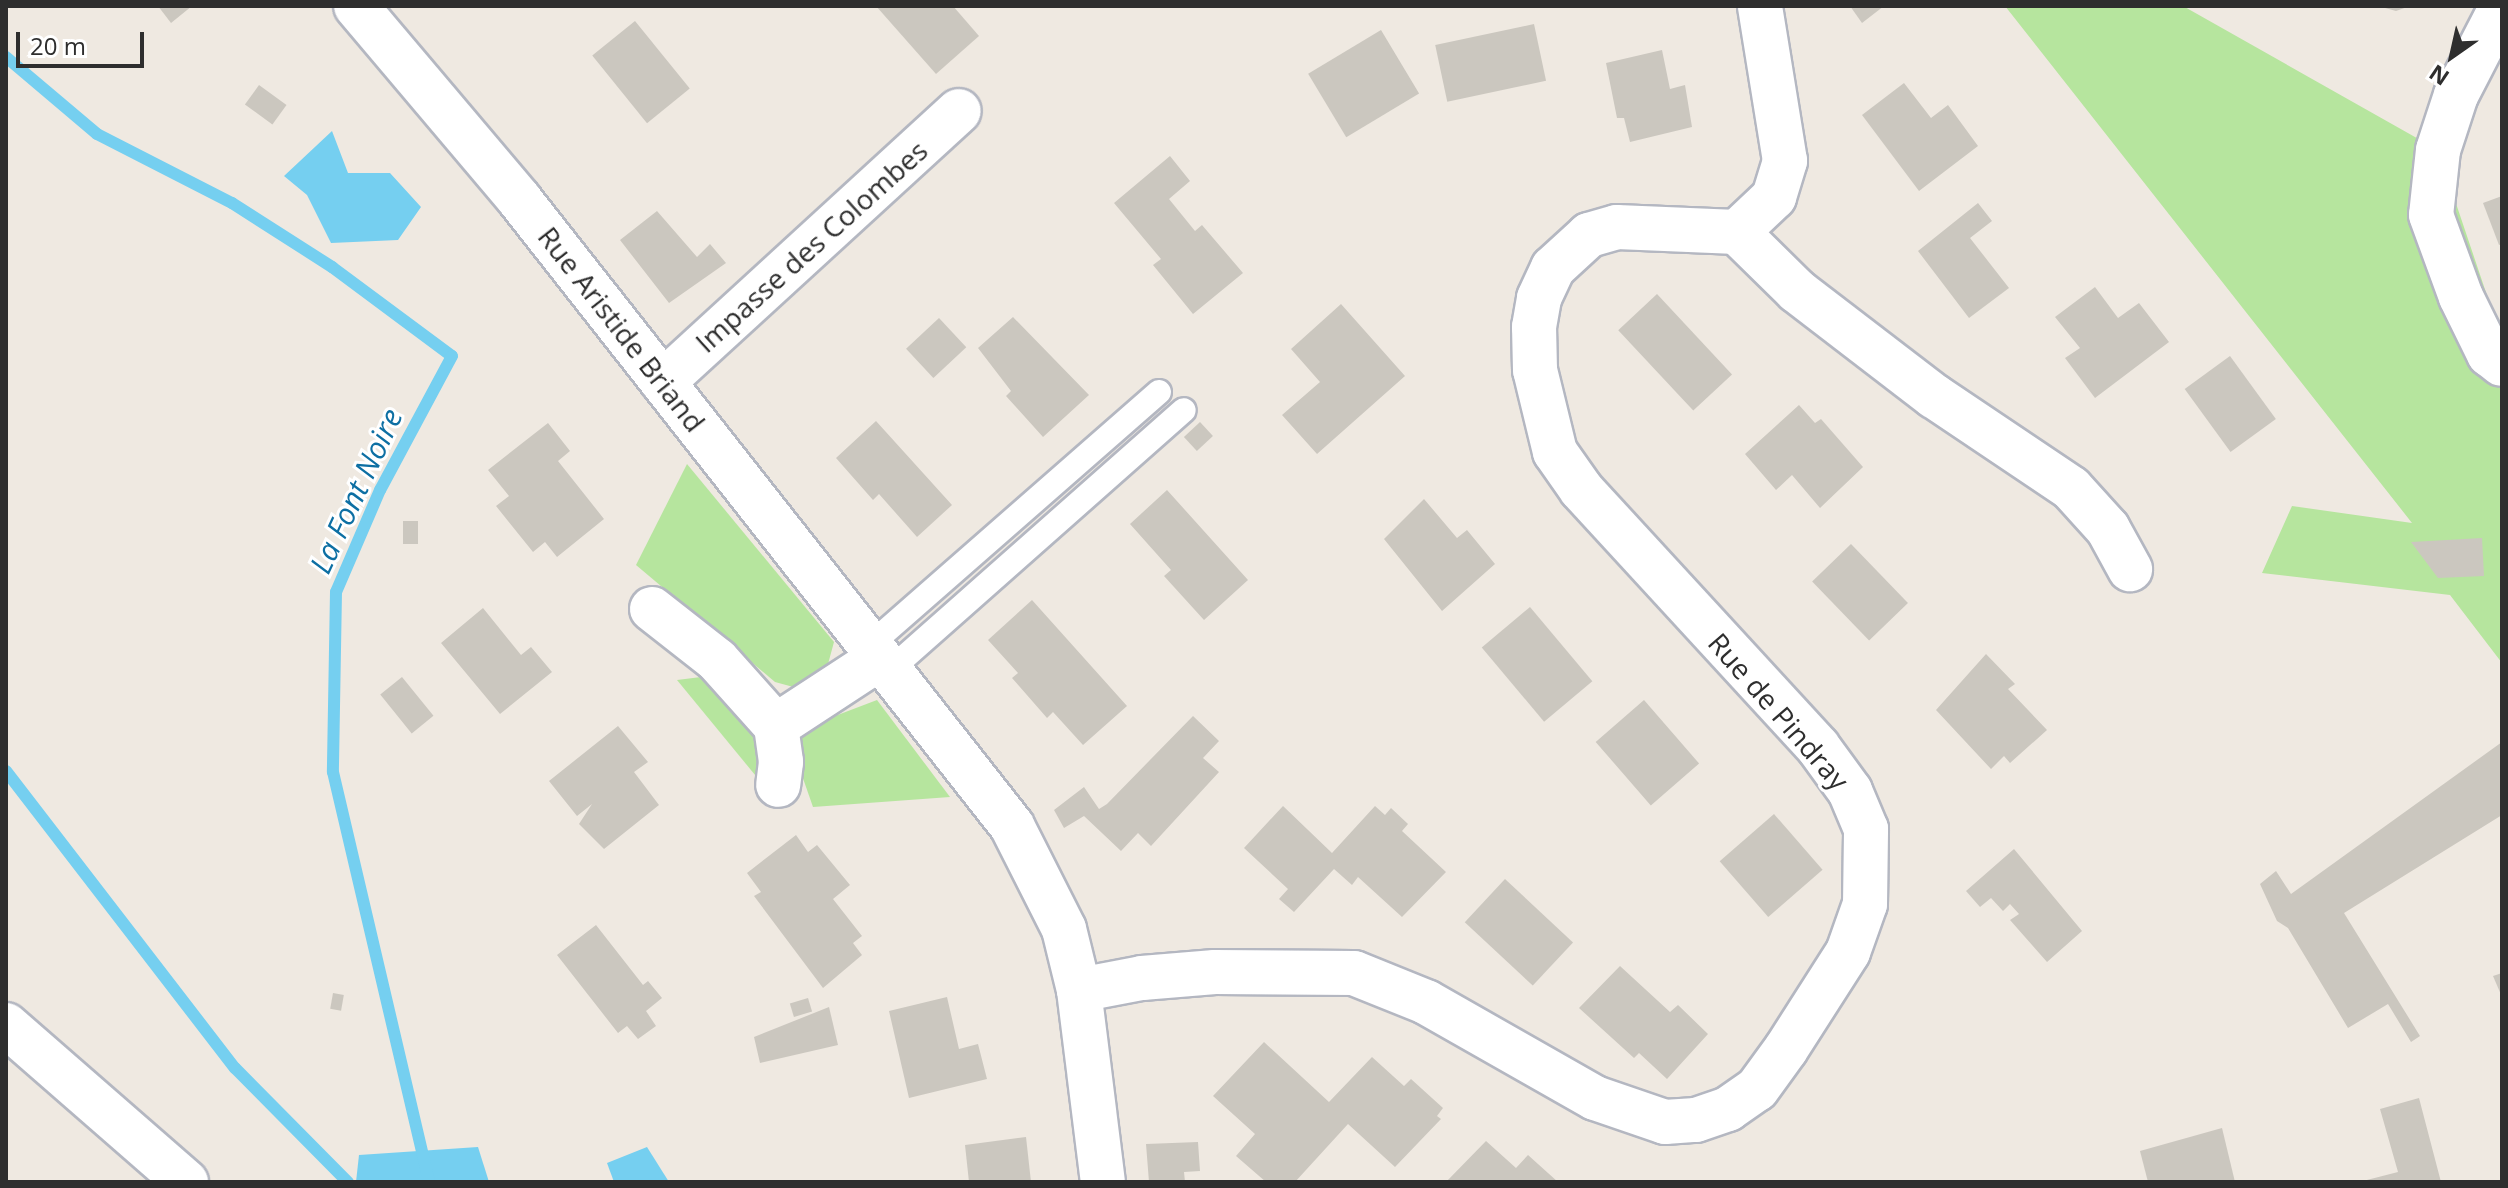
<!DOCTYPE html>
<html>
<head>
<meta charset="utf-8">
<style>
	body { margin:0 }
	#map { position:relative; width:2508px; height:1188px; overflow:hidden; background:#efe9e1; font-family:"Open Sans",sans-serif }
	div>[style] { position:absolute }
	.green>* { inset:0; background:#b6e59e }
	.water>* { inset:0; background:#75cff0 }
	.stream>* { height:12px; margin:-6px; padding:0 6px; transform-origin:6px; border-radius:6px; background:#75cff0 }
	.building>* { inset:0; background:#cbc7bf; transform-origin:0 0 }
	.roads { filter:drop-shadow(2px 0 #b4b7c1) drop-shadow(-2px 0 #b4b7c1) drop-shadow(0 2px #b4b7c1) drop-shadow(0 -2px #b4b7c1) }
	.lane>* { height:24px; margin:-12px; padding:0 12px; transform-origin:12px; border-radius:12px; background:#fff }
	.street>* { height:44px; margin:-22px; padding:0 22px; transform-origin:22px; border-radius:22px; background:#fff }
	.secondary>* { height:44px; margin:-22px; padding:0 22px; transform-origin:22px; border-radius:22px; background:#fff }
	span { translate:-50% -50%; white-space:nowrap; text-align:center; line-height:1.15; -webkit-text-stroke:6px #fff; paint-order:stroke }
	.street-label { font-size:28px; color:#2e2e2e }
	.water-label { font-size:30px; color:#0d6fa3; font-style:italic }
	.frame { position:absolute; inset:0; border:8px solid #2e2e2e; pointer-events:none }
	.north { position:absolute; left:2412px; top:16px; width:80px; height:80px; -webkit-text-stroke:6px #fff; paint-order:stroke; rotate:214deg; font-size:22px; font-weight:700; line-height:32px; text-align:center; color:#2e2e2e }
	.north::after { content:''; display:block; margin:auto; width:28px; height:36px; background:#2e2e2e; clip-path:polygon(50% 0,100% 100%,50% 72%,0 100%) }
	.scale { position:absolute; left:16px; top:32px; width:128px; height:36px; box-sizing:border-box; border:4px solid #2e2e2e; border-top:0; padding-left:10px; font-size:24px; line-height:28px; white-space:nowrap; color:#2e2e2e; -webkit-text-stroke:6px #fff; paint-order:stroke }
</style>
</head>
<body>
<div id="map">
	<div class="green">
		<i style="clip-path:polygon(2005px 6px,2183px 6px,2438px 150px,2502px 340px,2502px 663px,2450px 595px,2262px 573px,2292px 506px,2412px 523px)"></i>
		<i style="clip-path:polygon(687px 464px,834px 642px,828px 664px,816px 678px,797px 688px,775px 682px,636px 565px)"></i>
		<i style="clip-path:polygon(701px 677px,768px 742px,760px 781px,677px 680px)"></i>
		<i style="clip-path:polygon(877px 700px,950px 797px,813px 807px,798px 764px,797px 740px,814px 724px)"></i>
	</div>
	<div class="water">
		<i style="clip-path:polygon(332px 131px,348px 173px,390px 173px,421px 207px,398px 240px,331px 243px,307px 195px,284px 176px)"></i>
		<i style="clip-path:polygon(478px 1147px,489px 1182px,356px 1182px,359px 1155px)"></i>
		<i style="clip-path:polygon(647px 1147px,669px 1182px,614px 1182px,607px 1163px)"></i>
	</div>
	<div class="stream">
		<i style="left:6px;top:57px;width:119px;rotate:40.2deg"></i>
		<i style="left:97px;top:134px;width:152px;rotate:27.1deg"></i>
		<i style="left:232px;top:203px;width:119px;rotate:32.6deg"></i>
		<i style="left:332px;top:267px;width:149px;rotate:36.6deg"></i>
		<i style="left:452px;top:356px;width:152px;rotate:118.2deg"></i>
		<i style="left:380px;top:490px;width:111px;rotate:113.3deg"></i>
		<i style="left:336px;top:592px;width:180px;rotate:91deg"></i>
		<i style="left:333px;top:772px;width:421px;rotate:76.8deg"></i>
		<i style="left:6px;top:771px;width:375px;rotate:52.4deg"></i>
		<i style="left:235px;top:1068px;width:161px;rotate:45.3deg"></i>
	</div>
	<div class="building">
		<i style="clip-path:polygon(158px 6px,192px 6px,171px 23px)"></i>
		<i style="clip-path:polygon(876px 6px,953px 6px,979px 36px,936px 74px)"></i>
		<i style="clip-path:polygon(1850px 6px,1884px 6px,1862px 23px)"></i>
		<i style="clip-path:polygon(2378px 6px,2410px 6px,2396px 11px)"></i>
		<i style="left:635px;top:21px;width:87px;height:55px;rotate:51deg"></i>
		<i style="left:1534px;top:24px;width:58px;height:101px;rotate:78deg"></i>
		<i style="left:1381px;top:30px;width:74px;height:85px;rotate:59deg"></i>
		<i style="clip-path:polygon(1662px 50px,1670px 89px,1685px 85px,1692px 127px,1630px 142px,1624px 118px,1617px 118px,1606px 63px)"></i>
		<i style="clip-path:polygon(1904px 83px,1931px 118px,1948px 105px,1978px 146px,1919px 191px,1862px 115px)"></i>
		<i style="left:259px;top:85px;width:34px;height:24px;rotate:36deg"></i>
		<i style="clip-path:polygon(1170px 156px,1190px 181px,1169px 199px,1195px 231px,1202px 225px,1243px 273px,1193px 314px,1153px 265px,1161px 259px,1114px 203px)"></i>
		<i style="clip-path:polygon(2502px 196px,2502px 244px,2499px 245px,2483px 203px)"></i>
		<i style="clip-path:polygon(1978px 203px,1992px 221px,1970px 238px,2009px 288px,1969px 318px,1918px 251px)"></i>
		<i style="clip-path:polygon(657px 211px,697px 257px,710px 244px,726px 263px,669px 303px,620px 240px)"></i>
		<i style="clip-path:polygon(2095px 287px,2118px 318px,2139px 303px,2169px 342px,2095px 398px,2065px 358px,2080px 348px,2055px 317px)"></i>
		<i style="left:1657px;top:294px;width:110px;height:53px;rotate:47deg"></i>
		<i style="clip-path:polygon(1341px 304px,1405px 376px,1317px 454px,1282px 415px,1320px 382px,1291px 349px)"></i>
		<i style="clip-path:polygon(1013px 317px,1089px 395px,1043px 437px,1006px 396px,1011px 391px,978px 348px)"></i>
		<i style="left:939px;top:318px;width:40px;height:45px;rotate:47deg"></i>
		<i style="left:2230px;top:356px;width:78px;height:56px;rotate:54deg"></i>
		<i style="clip-path:polygon(1799px 405px,1815px 423px,1821px 419px,1863px 467px,1820px 508px,1792px 475px,1776px 490px,1745px 454px)"></i>
		<i style="clip-path:polygon(876px 421px,952px 505px,917px 537px,879px 494px,873px 500px,836px 458px)"></i>
		<i style="left:1200px;top:422px;width:19px;height:22px;rotate:47deg"></i>
		<i style="clip-path:polygon(548px 423px,570px 451px,558px 461px,604px 519px,557px 557px,545px 542px,533px 552px,496px 506px,509px 496px,488px 470px)"></i>
		<i style="clip-path:polygon(1167px 490px,1248px 580px,1204px 620px,1164px 576px,1171px 570px,1130px 524px)"></i>
		<i style="clip-path:polygon(1424px 499px,1457px 538px,1467px 530px,1495px 564px,1442px 611px,1384px 539px)"></i>
		<i style="left:403px;top:521px;width:15px;height:23px"></i>
		<i style="clip-path:polygon(2482px 538px,2484px 576px,2438px 578px,2411px 542px)"></i>
		<i style="left:1851px;top:544px;width:82px;height:54px;rotate:46deg"></i>
		<i style="clip-path:polygon(1032px 600px,1127px 706px,1083px 745px,1053px 712px,1047px 718px,1012px 678px,1018px 673px,988px 640px)"></i>
		<i style="left:1530px;top:607px;width:97px;height:63px;rotate:50deg"></i>
		<i style="clip-path:polygon(483px 608px,521px 655px,531px 647px,552px 672px,500px 714px,441px 643px)"></i>
		<i style="clip-path:polygon(1986px 654px,2015px 684px,2008px 689px,2047px 730px,2010px 763px,2004px 756px,1991px 769px,1936px 710px)"></i>
		<i style="left:402px;top:677px;width:50px;height:28px;rotate:51deg"></i>
		<i style="left:1644px;top:700px;width:84px;height:64px;rotate:49deg"></i>
		<i style="clip-path:polygon(1193px 716px,1219px 741px,1203px 758px,1219px 772px,1151px 846px,1138px 833px,1121px 851px,1084px 816px,1064px 828px,1054px 810px,1084px 787px,1099px 809px,1107px 804px)"></i>
		<i style="clip-path:polygon(618px 726px,648px 762px,634px 772px,659px 805px,604px 849px,579px 824px,592px 804px,577px 816px,549px 781px)"></i>
		<i style="clip-path:polygon(2502px 742px,2502px 815px,2344px 913px,2420px 1036px,2411px 1042px,2388px 1004px,2348px 1028px,2288px 928px,2277px 921px,2260px 884px,2276px 871px,2291px 894px)"></i>
		<i style="clip-path:polygon(1283px 806px,1332px 853px,1375px 806px,1385px 815px,1391px 808px,1408px 824px,1402px 831px,1446px 872px,1402px 917px,1358px 877px,1352px 885px,1334px 869px,1294px 912px,1279px 899px,1288px 889px,1244px 848px)"></i>
		<i style="left:1774px;top:814px;width:74px;height:72px;rotate:49deg"></i>
		<i style="clip-path:polygon(796px 835px,808px 852px,817px 845px,850px 885px,833px 899px,862px 936px,853px 943px,862px 955px,823px 988px,754px 896px,761px 892px,747px 873px)"></i>
		<i style="clip-path:polygon(2014px 849px,2082px 931px,2047px 962px,2010px 920px,2019px 914px,2010px 904px,2003px 911px,1991px 898px,1980px 907px,1966px 891px)"></i>
		<i style="left:1505px;top:879px;width:93px;height:59px;rotate:43deg"></i>
		<i style="clip-path:polygon(596px 925px,643px 985px,648px 981px,662px 998px,646px 1011px,656px 1026px,638px 1039px,627px 1026px,618px 1033px,557px 955px)"></i>
		<i style="clip-path:polygon(1620px 966px,1670px 1012px,1678px 1005px,1708px 1034px,1667px 1079px,1639px 1053px,1634px 1058px,1579px 1008px)"></i>
		<i style="clip-path:polygon(2502px 973px,2502px 997px,2493px 976px)"></i>
		<i style="left:333px;top:993px;width:11px;height:16px;rotate:10deg"></i>
		<i style="clip-path:polygon(947px 997px,959px 1049px,978px 1044px,987px 1079px,909px 1098px,889px 1011px)"></i>
		<i style="left:808px;top:998px;width:14px;height:19px;rotate:73deg"></i>
		<i style="clip-path:polygon(829px 1007px,838px 1045px,760px 1063px,754px 1037px)"></i>
		<i style="clip-path:polygon(1264px 1042px,1329px 1102px,1372px 1057px,1404px 1086px,1411px 1079px,1443px 1108px,1437px 1116px,1441px 1119px,1395px 1167px,1348px 1124px,1295px 1182px,1266px 1182px,1236px 1156px,1255px 1134px,1213px 1096px)"></i>
		<i style="clip-path:polygon(2419px 1098px,2441px 1182px,2359px 1182px,2398px 1172px,2380px 1109px)"></i>
		<i style="clip-path:polygon(2222px 1128px,2235px 1182px,2148px 1182px,2140px 1151px)"></i>
		<i style="clip-path:polygon(1026px 1137px,1031px 1182px,969px 1182px,965px 1145px)"></i>
		<i style="clip-path:polygon(1486px 1141px,1516px 1168px,1528px 1155px,1558px 1182px,1446px 1182px)"></i>
		<i style="clip-path:polygon(1198px 1142px,1200px 1171px,1184px 1172px,1185px 1182px,1149px 1182px,1146px 1144px)"></i>
	</div>
	<div class="roads">
		<div class="lane">
			<i style="left:870px;top:645px;width:384px;rotate:-41.2deg"></i>
			<i style="left:890px;top:670px;width:392px;rotate:-41.5deg"></i>
		</div>
		<div class="street">
			<i style="left:2502px;top:6px;width:100px;rotate:117.3deg"></i>
			<i style="left:2456px;top:95px;width:58px;rotate:108.1deg"></i>
			<i style="left:2438px;top:150px;width:65px;rotate:96.1deg"></i>
			<i style="left:2431px;top:215px;width:87px;rotate:69.9deg"></i>
			<i style="left:2461px;top:297px;width:64px;rotate:63.8deg"></i>
			<i style="left:2489px;top:354px;width:16px;rotate:38deg"></i>
			<i style="left:1737px;top:232px;width:51px;rotate:-43.4deg"></i>
			<i style="left:1774px;top:197px;width:38px;rotate:-73deg"></i>
			<i style="left:1785px;top:161px;width:157px;rotate:-99.2deg"></i>
			<i style="left:663px;top:382px;width:401px;rotate:-42.5deg"></i>
			<i style="left:652px;top:609px;width:83px;rotate:38.1deg"></i>
			<i style="left:717px;top:660px;width:89px;rotate:48.2deg"></i>
			<i style="left:776px;top:726px;width:124px;rotate:-33.2deg"></i>
			<i style="left:776px;top:726px;width:36px;rotate:82deg"></i>
			<i style="left:781px;top:762px;width:23px;rotate:97deg"></i>
			<i style="left:1079px;top:990px;width:64px;rotate:-10.8deg"></i>
			<i style="left:1142px;top:978px;width:73px;rotate:-4.7deg"></i>
			<i style="left:1215px;top:972px;width:139px;rotate:0.4deg"></i>
			<i style="left:1354px;top:973px;width:78px;rotate:21.9deg"></i>
			<i style="left:1426px;top:1002px;width:194px;rotate:29.6deg"></i>
			<i style="left:1595px;top:1098px;width:74px;rotate:18.9deg"></i>
			<i style="left:1665px;top:1122px;width:31px;rotate:-4deg"></i>
			<i style="left:1696px;top:1120px;width:34px;rotate:-19deg"></i>
			<i style="left:1728px;top:1109px;width:35px;rotate:-35deg"></i>
			<i style="left:1757px;top:1089px;width:49px;rotate:-54.1deg"></i>
			<i style="left:1786px;top:1049px;width:115px;rotate:-57.4deg"></i>
			<i style="left:1848px;top:952px;width:51px;rotate:-70.5deg"></i>
			<i style="left:1865px;top:904px;width:75px;rotate:-89.2deg"></i>
			<i style="left:1866px;top:829px;width:41px;rotate:-112.8deg"></i>
			<i style="left:1850px;top:791px;width:54px;rotate:-126deg"></i>
			<i style="left:1818px;top:747px;width:350px;rotate:-132.6deg"></i>
			<i style="left:1581px;top:489px;width:45px;rotate:-125.1deg"></i>
			<i style="left:1555px;top:452px;width:84px;rotate:-103.7deg"></i>
			<i style="left:1535px;top:370px;width:43px;rotate:-91.3deg"></i>
			<i style="left:1534px;top:327px;width:29px;rotate:-80deg"></i>
			<i style="left:1539px;top:298px;width:33px;rotate:-65deg"></i>
			<i style="left:1553px;top:268px;width:49px;rotate:-42.5deg"></i>
			<i style="left:1589px;top:235px;width:29px;rotate:-16deg"></i>
			<i style="left:1617px;top:227px;width:120px;rotate:2.4deg"></i>
			<i style="left:1737px;top:232px;width:84px;rotate:44.5deg"></i>
			<i style="left:1797px;top:291px;width:173px;rotate:37.5deg"></i>
			<i style="left:1934px;top:396px;width:165px;rotate:33.9deg"></i>
			<i style="left:2071px;top:488px;width:55px;rotate:47.9deg"></i>
			<i style="left:2108px;top:529px;width:46px;rotate:61.2deg"></i>
			<i style="left:6px;top:1025px;width:239px;rotate:41.1deg"></i>
		</div>
		<div class="secondary">
			<i style="left:356px;top:6px;width:253px;rotate:49.8deg"></i>
			<i style="left:519px;top:199px;width:798px;rotate:51.82deg"></i>
			<i style="left:1012px;top:826px;width:115px;rotate:63.2deg"></i>
			<i style="left:1064px;top:929px;width:63px;rotate:76.2deg"></i>
			<i style="left:1079px;top:990px;width:193px;rotate:82.9deg"></i>
		</div>
	</div>
	<div class="street-label">
		<span style="left:811px;top:246px;rotate:-42deg">Impasse des Colombes</span>
		<span style="left:622px;top:329px;rotate:52deg">Rue Aristide Briand</span>
		<span style="left:1779px;top:711px;rotate:49deg">Rue de Pindray</span>
	</div>
	<div class="water-label">
		<span style="left:356px;top:491px;rotate:-65deg">La Font Noire</span>
	</div>
	<div class="frame"></div>
	<div class="north">N</div>
	<div class="scale">20 m</div>
</div>
</body>
</html>
